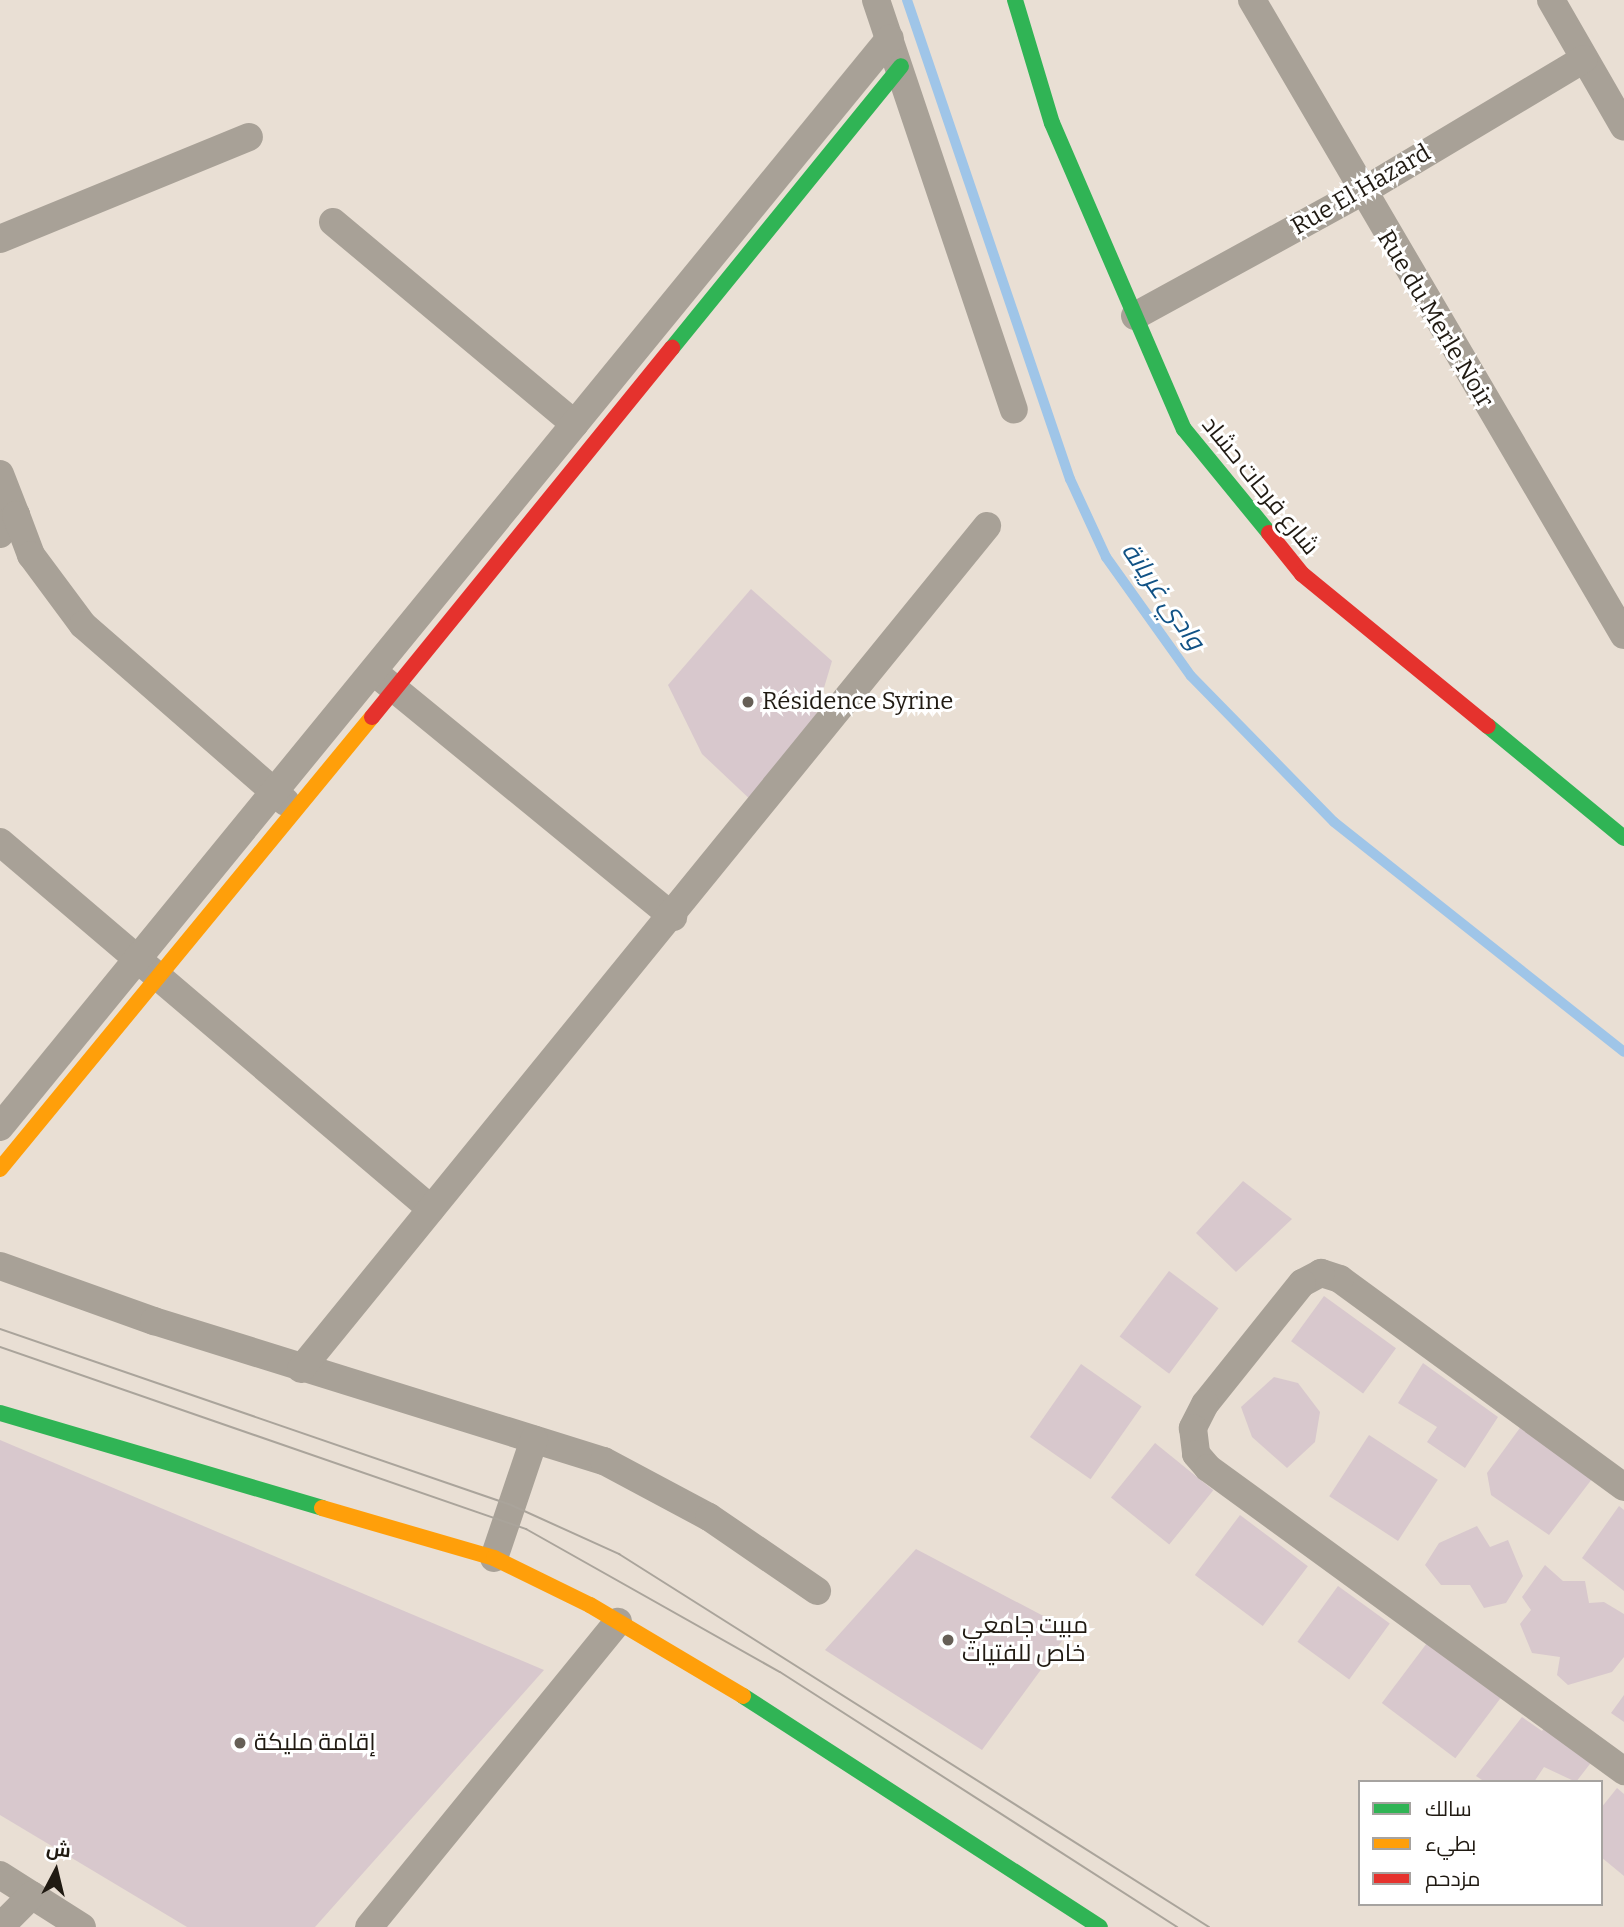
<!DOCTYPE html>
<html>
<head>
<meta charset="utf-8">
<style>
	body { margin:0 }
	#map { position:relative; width:1624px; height:1927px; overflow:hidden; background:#e9dfd4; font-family:Bitter,Cairo,serif }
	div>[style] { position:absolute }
	.stream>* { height:10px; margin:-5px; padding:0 5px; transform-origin:5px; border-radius:5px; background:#9fc5e8 }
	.building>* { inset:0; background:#d8c8cd; transform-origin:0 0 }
	.street>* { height:28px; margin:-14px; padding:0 14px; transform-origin:14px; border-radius:14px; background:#a8a197 }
	.fast>* { height:16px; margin:-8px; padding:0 8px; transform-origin:8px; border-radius:8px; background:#30b455 }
	.slow>* { height:16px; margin:-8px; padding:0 8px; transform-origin:8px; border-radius:8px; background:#ff9f0a }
	.jam>* { height:16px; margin:-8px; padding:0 8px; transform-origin:8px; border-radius:8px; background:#e5322d }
	.tram>* { height:2px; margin:-1px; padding:0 1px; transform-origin:1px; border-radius:1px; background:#aaa49b }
	.dots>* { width:19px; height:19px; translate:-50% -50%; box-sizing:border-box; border:4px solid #fff; border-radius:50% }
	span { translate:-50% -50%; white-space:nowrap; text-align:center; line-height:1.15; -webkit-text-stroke:6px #fff; paint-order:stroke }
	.street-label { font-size:24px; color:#201a12 }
	.poi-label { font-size:24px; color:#201a12 }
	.left { translate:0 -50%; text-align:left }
	.water-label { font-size:26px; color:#115285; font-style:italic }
	.legend { position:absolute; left:1358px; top:1780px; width:245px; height:126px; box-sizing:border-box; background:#fff; border:2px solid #a6a3a0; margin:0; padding:9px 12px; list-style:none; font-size:21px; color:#201a12 }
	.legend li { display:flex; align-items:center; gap:14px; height:35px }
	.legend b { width:35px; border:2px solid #a6a3a0 }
	.north { position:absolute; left:21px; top:1836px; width:70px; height:70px; -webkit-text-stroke:5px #fff; paint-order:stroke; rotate:7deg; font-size:19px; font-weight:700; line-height:28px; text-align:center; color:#201a12 }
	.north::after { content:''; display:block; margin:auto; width:24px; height:32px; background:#201a12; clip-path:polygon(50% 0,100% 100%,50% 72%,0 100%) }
</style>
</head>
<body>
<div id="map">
	<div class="stream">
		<i style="left:907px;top:0;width:506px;rotate:71.21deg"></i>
		<i style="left:1070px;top:479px;width:86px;rotate:65.2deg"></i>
		<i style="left:1106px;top:557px;width:146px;rotate:54.5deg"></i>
		<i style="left:1191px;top:676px;width:204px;rotate:45.6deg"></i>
		<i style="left:1334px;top:822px;width:370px;rotate:38.4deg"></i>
	</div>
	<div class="building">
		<i style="clip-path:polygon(751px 589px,832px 661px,815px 718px,754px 803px,702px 754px,668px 685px)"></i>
		<i style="clip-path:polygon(1243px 1181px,1292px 1219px,1236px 1272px,1196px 1233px)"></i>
		<i style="left:1169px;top:1271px;width:62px;height:82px;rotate:37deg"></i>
		<i style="left:1324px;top:1296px;width:89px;height:56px;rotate:36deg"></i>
		<i style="clip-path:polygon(1423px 1363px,1498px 1417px,1465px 1468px,1427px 1442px,1437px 1427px,1398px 1403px)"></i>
		<i style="left:1081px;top:1364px;width:74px;height:89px;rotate:35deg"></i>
		<i style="clip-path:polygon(1274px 1377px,1298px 1383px,1320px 1412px,1315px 1442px,1287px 1468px,1252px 1437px,1241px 1407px)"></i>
		<i style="clip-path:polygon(1522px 1425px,1592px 1479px,1549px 1535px,1491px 1495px,1487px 1473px)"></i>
		<i style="left:1369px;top:1435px;width:82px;height:73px;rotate:33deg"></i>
		<i style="clip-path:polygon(0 1440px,544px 1670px,315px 1927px,187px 1927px,0 1815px)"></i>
		<i style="left:1155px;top:1443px;width:75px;height:70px;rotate:39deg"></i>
		<i style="clip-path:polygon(1619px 1506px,1624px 1510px,1624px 1591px,1582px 1558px)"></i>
		<i style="left:1240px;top:1515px;width:85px;height:75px;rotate:37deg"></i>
		<i style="clip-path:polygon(1477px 1526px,1490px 1547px,1508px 1540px,1523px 1576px,1506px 1603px,1484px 1608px,1470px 1585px,1441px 1585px,1425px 1565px,1439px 1543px)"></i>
		<i style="clip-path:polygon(916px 1549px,1070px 1630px,982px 1750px,825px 1650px)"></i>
		<i style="clip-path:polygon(1545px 1565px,1563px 1581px,1585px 1581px,1589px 1603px,1604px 1602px,1624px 1614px,1624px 1657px,1612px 1672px,1568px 1685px,1557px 1675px,1560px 1657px,1532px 1653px,1520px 1624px,1531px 1610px,1522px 1597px)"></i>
		<i style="left:1338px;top:1586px;width:64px;height:69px;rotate:36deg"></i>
		<i style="left:1427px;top:1643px;width:92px;height:75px;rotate:37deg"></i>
		<i style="clip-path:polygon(1624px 1695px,1624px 1722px,1611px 1713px)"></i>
		<i style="clip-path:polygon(1522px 1717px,1542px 1731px,1548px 1722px,1593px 1760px,1576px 1782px,1544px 1767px,1534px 1782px,1485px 1782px,1476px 1776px)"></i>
		<i style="clip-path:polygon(1617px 1788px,1624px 1794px,1624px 1876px,1601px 1857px,1601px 1808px)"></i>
	</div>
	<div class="street">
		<i style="left:876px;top:0;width:432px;rotate:71.4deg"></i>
		<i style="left:1252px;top:0;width:736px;rotate:59.64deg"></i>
		<i style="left:1551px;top:0;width:146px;rotate:60.1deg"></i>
		<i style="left:333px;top:222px;width:315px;rotate:39.9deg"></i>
		<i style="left:0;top:239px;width:269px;rotate:-22.3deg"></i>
		<i style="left:1135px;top:316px;width:256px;rotate:-28.7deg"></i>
		<i style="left:1360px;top:193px;width:261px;rotate:-30.9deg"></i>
		<i style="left:0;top:474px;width:44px;rotate:68.7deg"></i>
		<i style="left:0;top:534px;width:25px;rotate:-50deg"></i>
		<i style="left:16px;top:515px;width:43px;rotate:69.4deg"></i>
		<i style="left:31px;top:555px;width:87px;rotate:53.4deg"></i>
		<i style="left:83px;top:625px;width:269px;rotate:41.1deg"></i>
		<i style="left:380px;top:677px;width:379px;rotate:39.3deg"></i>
		<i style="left:0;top:842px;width:566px;rotate:40.41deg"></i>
		<i style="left:0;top:1127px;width:1406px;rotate:-50.74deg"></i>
		<i style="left:0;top:1266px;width:164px;rotate:19.7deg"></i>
		<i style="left:154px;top:1321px;width:471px;rotate:17.3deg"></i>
		<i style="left:604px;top:1461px;width:119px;rotate:28.1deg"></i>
		<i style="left:709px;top:1517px;width:131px;rotate:34.4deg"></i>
		<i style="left:301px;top:1369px;width:1087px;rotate:-50.86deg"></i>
		<i style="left:1624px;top:1487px;width:352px;rotate:-143.8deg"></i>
		<i style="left:1340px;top:1279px;width:20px;rotate:-162deg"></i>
		<i style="left:1321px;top:1273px;width:21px;rotate:152deg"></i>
		<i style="left:1302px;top:1283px;width:155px;rotate:128.7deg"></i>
		<i style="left:1205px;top:1404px;width:27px;rotate:117deg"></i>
		<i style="left:1193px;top:1428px;width:26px;rotate:83deg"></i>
		<i style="left:1196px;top:1454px;width:18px;rotate:49deg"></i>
		<i style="left:1208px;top:1468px;width:515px;rotate:36.07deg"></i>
		<i style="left:494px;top:1558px;width:125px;rotate:-71.3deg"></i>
		<i style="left:0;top:1875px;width:97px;rotate:32.4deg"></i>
		<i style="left:0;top:1927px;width:45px;rotate:-45deg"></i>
		<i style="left:369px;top:1927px;width:394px;rotate:-50.8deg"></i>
	</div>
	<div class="fast">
		<i style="left:1015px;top:0;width:128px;rotate:73.3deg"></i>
		<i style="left:1052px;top:123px;width:333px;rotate:66.7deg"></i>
		<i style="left:1184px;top:429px;width:134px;rotate:50.7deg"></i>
		<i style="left:672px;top:348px;width:363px;rotate:-50.9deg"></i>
		<i style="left:1488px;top:726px;width:176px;rotate:39.5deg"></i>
		<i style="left:0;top:1413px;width:336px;rotate:16.4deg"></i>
		<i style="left:743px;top:1696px;width:425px;rotate:32.9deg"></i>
	</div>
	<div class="slow">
		<i style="left:0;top:1169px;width:585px;rotate:-50.55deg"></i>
		<i style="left:322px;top:1508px;width:179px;rotate:16.2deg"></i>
		<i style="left:494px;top:1558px;width:107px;rotate:26.1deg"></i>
		<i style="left:590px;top:1605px;width:178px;rotate:30.7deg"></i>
	</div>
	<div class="jam">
		<i style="left:1269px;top:533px;width:53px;rotate:51.2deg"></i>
		<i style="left:1302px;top:574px;width:240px;rotate:39.3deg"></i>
		<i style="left:372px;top:717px;width:476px;rotate:-50.9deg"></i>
	</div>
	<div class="tram">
		<i style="left:0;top:1329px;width:540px;rotate:19deg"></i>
		<i style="left:511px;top:1505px;width:119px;rotate:24.4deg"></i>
		<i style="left:619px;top:1554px;width:698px;rotate:32.3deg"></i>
		<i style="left:0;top:1347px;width:557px;rotate:19.09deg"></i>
		<i style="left:526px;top:1529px;width:291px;rotate:29.4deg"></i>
		<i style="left:780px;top:1672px;width:472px;rotate:32.7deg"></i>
	</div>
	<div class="dots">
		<i style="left:748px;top:702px;background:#665f56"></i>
		<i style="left:948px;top:1640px;background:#665f56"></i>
		<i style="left:240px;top:1743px;background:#665f56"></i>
	</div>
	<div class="street-label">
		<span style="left:1361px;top:190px;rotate:-30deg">Rue El Hazard</span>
		<span style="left:1435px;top:319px;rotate:59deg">Rue du Merle Noir</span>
		<span style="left:1260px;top:486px;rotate:51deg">شارع فرحات حشاد</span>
	</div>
	<div class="poi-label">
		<span class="left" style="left:762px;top:702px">Résidence Syrine</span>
		<span class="left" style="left:962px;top:1640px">مبيت جامعي<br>خاص للفتيات</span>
		<span class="left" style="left:254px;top:1743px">إقامة مليكة</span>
	</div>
	<div class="water-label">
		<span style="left:1163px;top:596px;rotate:55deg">وادي غريانة</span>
	</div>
	<ul class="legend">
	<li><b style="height:9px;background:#30b455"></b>سالك</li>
	<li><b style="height:9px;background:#ff9f0a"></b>بطيء</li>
	<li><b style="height:9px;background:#e5322d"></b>مزدحم</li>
	</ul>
	<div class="north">ش</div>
</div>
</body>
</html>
